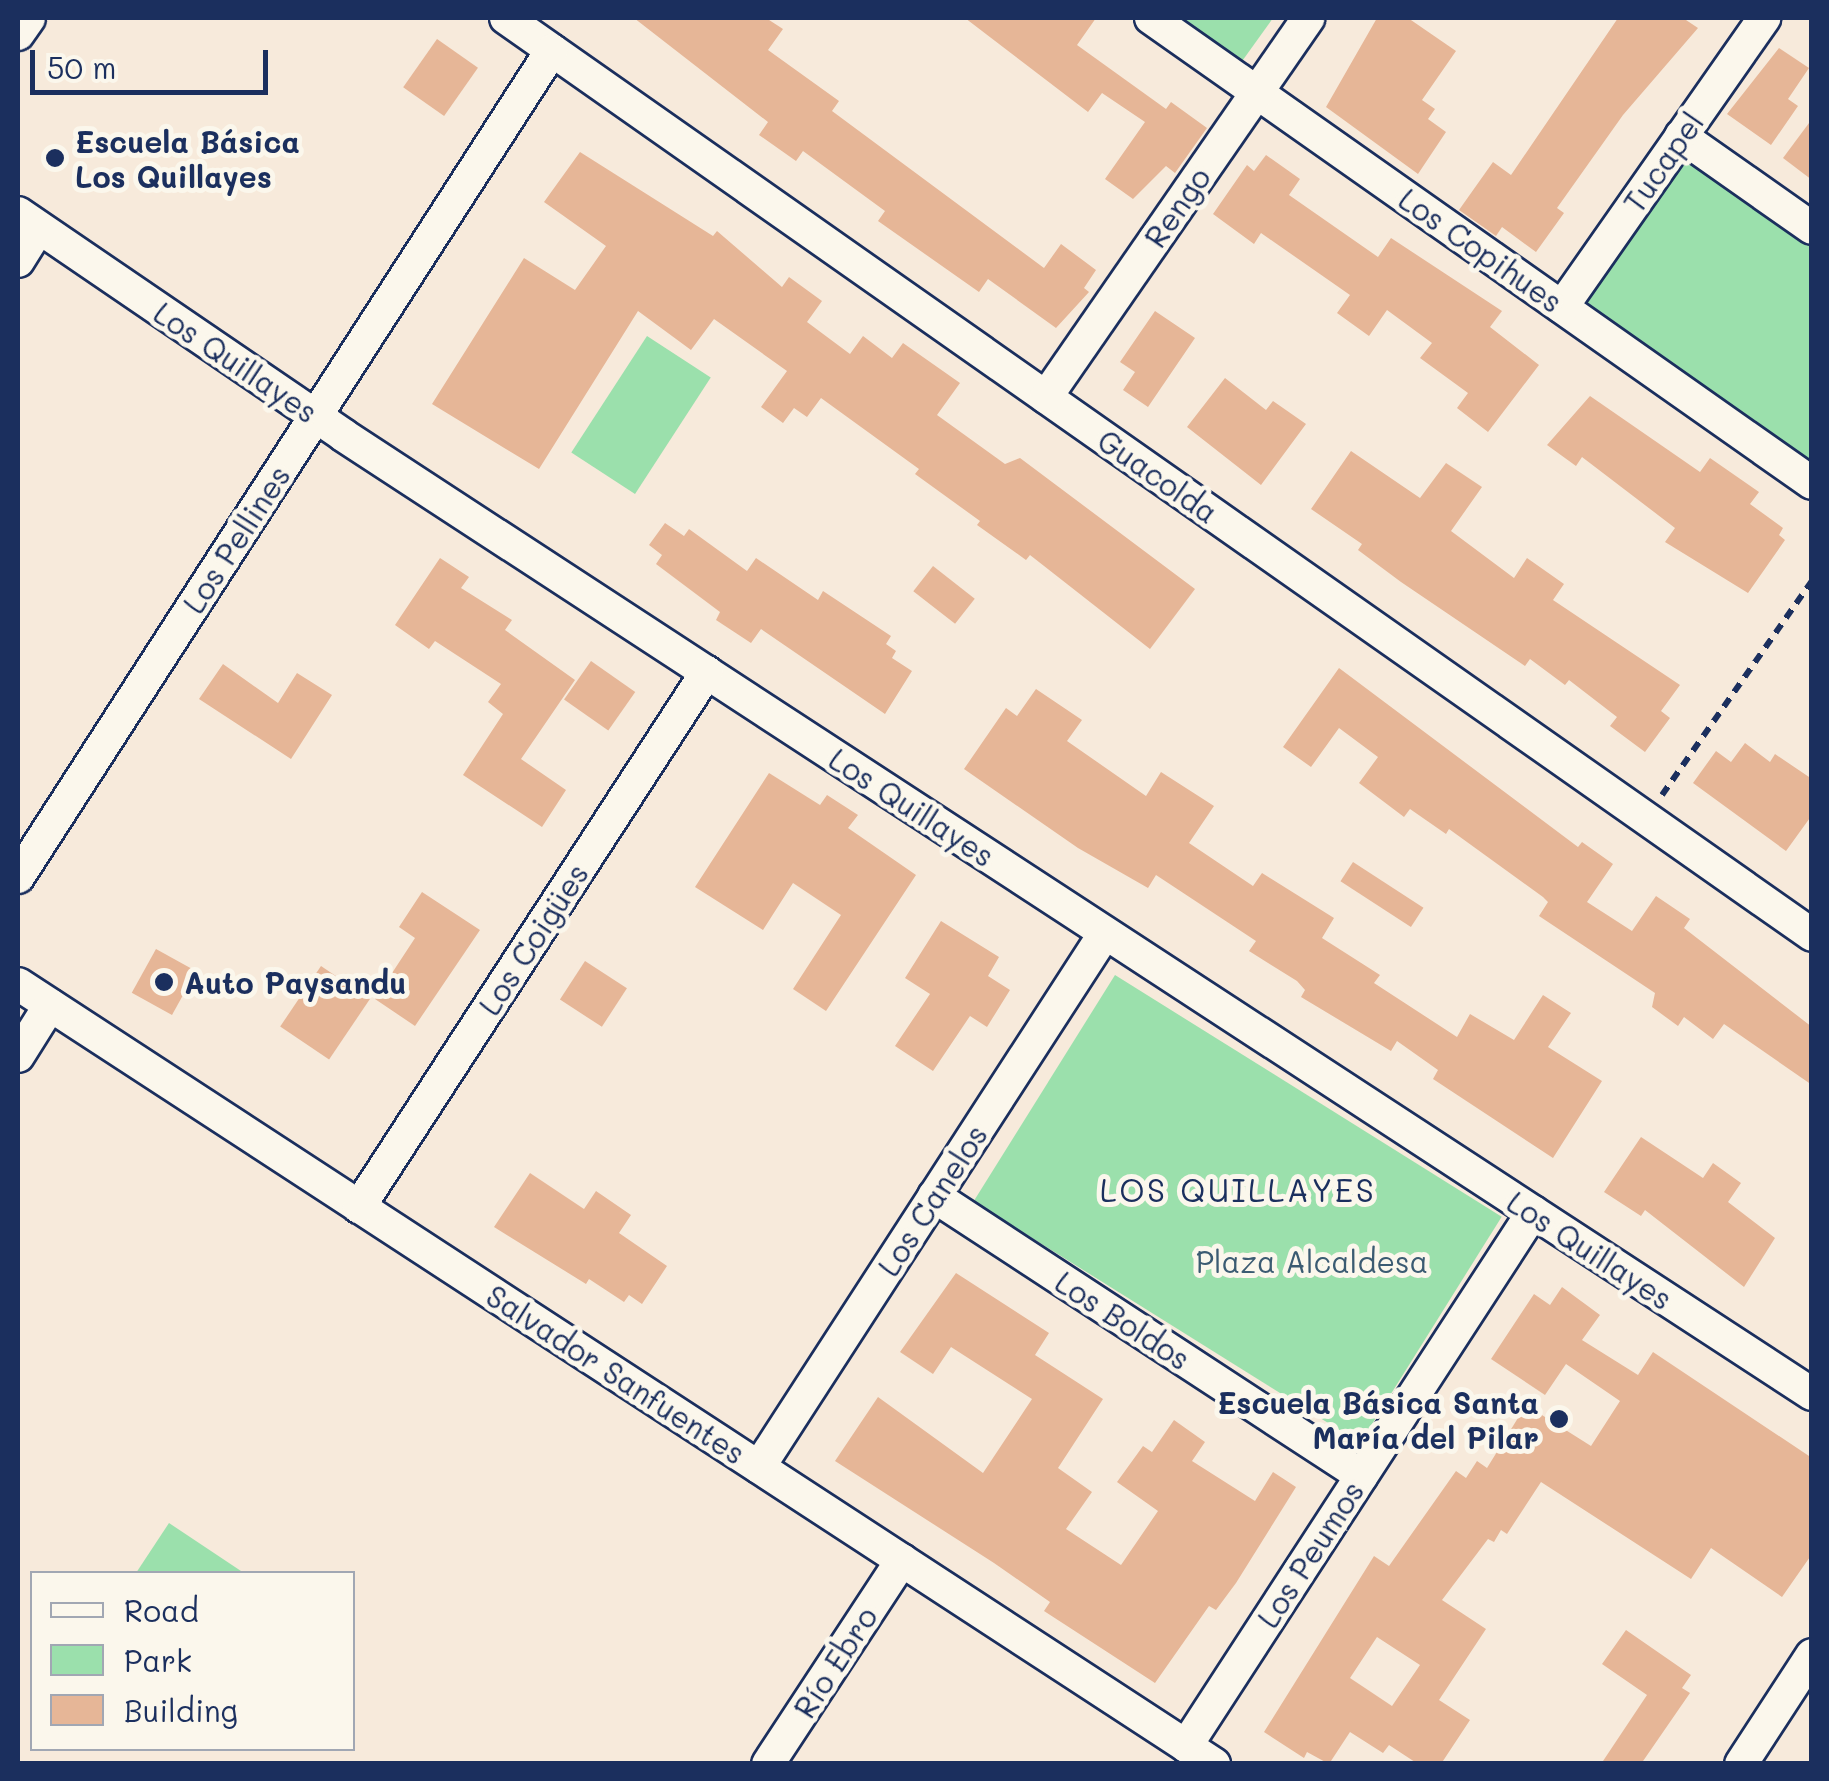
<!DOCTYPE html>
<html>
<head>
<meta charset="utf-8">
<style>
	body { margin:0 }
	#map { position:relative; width:1829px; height:1781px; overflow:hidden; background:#f7eadb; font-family:Mali,sans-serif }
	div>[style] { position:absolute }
	.green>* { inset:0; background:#9be0ac; transform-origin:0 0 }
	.building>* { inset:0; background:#e6b697; transform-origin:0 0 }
	.path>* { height:6px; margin-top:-3px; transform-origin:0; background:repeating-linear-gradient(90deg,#1b2f5e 0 10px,transparent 0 18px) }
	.roads { filter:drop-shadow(2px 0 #1b2f5e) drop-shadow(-2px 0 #1b2f5e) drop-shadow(0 2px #1b2f5e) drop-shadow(0 -2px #1b2f5e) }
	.minor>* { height:32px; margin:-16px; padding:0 16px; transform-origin:16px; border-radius:16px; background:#fbf7ec }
	.dots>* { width:28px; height:28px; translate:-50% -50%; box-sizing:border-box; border:5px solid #fbf7ec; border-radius:50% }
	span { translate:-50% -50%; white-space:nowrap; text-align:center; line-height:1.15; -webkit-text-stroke:10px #fbf7ec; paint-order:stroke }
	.poi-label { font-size:30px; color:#1b2f5e; font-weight:700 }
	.left { translate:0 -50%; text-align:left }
	.right { translate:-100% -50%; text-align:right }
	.street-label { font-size:30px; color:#1b2f5e }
	.park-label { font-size:30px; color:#3b5b72 }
	.neighbourhood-label { font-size:32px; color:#1b2f5e; letter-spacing:2.5px }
	.frame { position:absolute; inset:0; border:20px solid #1b2f5e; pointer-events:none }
	.legend { position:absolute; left:30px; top:1571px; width:325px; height:180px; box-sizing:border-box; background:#fbf7ec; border:2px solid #a1a7b3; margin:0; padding:12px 18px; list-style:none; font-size:30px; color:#1b2f5e }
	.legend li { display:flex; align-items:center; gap:20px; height:50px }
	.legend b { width:50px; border:2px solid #a1a7b3 }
	.scale { position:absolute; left:30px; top:50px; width:238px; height:45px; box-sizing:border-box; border:5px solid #1b2f5e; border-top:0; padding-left:12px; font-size:30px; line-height:35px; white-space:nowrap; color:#1b2f5e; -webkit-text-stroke:8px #fbf7ec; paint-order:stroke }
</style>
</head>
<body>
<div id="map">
	<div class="green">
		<i style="clip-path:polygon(1175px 18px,1273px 18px,1240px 64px)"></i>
		<i style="clip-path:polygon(1676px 152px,1811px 246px,1811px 467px,1572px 300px)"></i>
		<i style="left:647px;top:336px;width:76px;height:139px;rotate:33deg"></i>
		<i style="left:1115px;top:975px;width:456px;height:267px;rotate:32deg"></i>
		<i style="clip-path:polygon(169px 1523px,244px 1573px,136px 1573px)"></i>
	</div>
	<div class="building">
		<i style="clip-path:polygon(634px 18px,766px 18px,783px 29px,768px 50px,839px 101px,832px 111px,1044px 268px,1061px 244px,1096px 270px,1084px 288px,1089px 292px,1056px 328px,988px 279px,979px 292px,878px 221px,885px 211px,803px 151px,796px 161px,759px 135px,768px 122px)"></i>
		<i style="clip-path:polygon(965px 18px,1096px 18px,1077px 45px,1166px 109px,1171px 102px,1207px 128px,1175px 173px,1166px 166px,1133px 199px,1105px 179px,1145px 122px,1102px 93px,1088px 112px)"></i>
		<i style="clip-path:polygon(1377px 18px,1408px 18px,1456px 51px,1422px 100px,1435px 109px,1428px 119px,1446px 132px,1418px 174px,1326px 107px)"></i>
		<i style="clip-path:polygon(1618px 18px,1683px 18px,1698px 28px,1623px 115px,1557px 208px,1564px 213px,1536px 252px,1502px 227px,1496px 236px,1459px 210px,1493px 162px,1511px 175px)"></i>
		<i style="left:437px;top:39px;width:50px;height:59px;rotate:35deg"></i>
		<i style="clip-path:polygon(1779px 48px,1809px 68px,1788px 99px,1798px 106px,1771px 145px,1727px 114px)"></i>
		<i style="clip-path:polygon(1812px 119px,1812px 180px,1783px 158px)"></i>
		<i style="clip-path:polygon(580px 152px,713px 236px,717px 231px,782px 287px,789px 277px,822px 301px,807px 322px,850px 354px,863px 336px,892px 358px,903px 343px,960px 383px,937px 415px,1005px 464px,1020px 458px,1195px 589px,1150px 649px,1030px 555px,1026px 560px,977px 525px,980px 521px,915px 474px,919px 469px,821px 398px,807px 417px,794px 408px,783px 423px,761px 407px,787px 371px,714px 319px,691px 350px,638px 311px,539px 469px,432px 404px,524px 258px,575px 290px,606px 246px,544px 202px)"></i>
		<i style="clip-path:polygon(1266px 155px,1300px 179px,1289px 195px,1378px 257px,1391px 238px,1502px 311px,1490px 327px,1539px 365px,1488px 432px,1457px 408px,1468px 393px,1420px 358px,1432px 343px,1387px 310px,1369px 336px,1337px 313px,1350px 295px,1261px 233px,1254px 244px,1213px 214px,1247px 165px,1254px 171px)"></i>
		<i style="clip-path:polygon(1155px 311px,1195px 338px,1148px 407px,1123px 390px,1135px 372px,1120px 362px)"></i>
		<i style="clip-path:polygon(1225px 378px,1266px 410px,1273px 401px,1306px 424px,1261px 485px,1187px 427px)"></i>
		<i style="clip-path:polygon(1590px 396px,1700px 472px,1710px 458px,1759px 492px,1750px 504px,1783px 528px,1779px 535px,1785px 540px,1748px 593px,1665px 542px,1675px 528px,1582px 457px,1576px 466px,1547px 445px)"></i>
		<i style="clip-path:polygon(1351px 451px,1420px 498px,1446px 463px,1482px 487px,1451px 531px,1514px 578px,1527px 558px,1564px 584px,1553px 600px,1680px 685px,1661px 711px,1670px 718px,1645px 752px,1610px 726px,1617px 717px,1569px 680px,1565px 685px,1530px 659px,1525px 666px,1401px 582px,1358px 550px,1362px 544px,1311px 509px)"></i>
		<i style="clip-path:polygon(665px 523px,684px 536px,689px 529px,747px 571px,756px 558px,818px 600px,823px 591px,891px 636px,886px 644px,896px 651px,892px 658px,912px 671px,885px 714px,761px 629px,751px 643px,716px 620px,720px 612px,656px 564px,662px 555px,649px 545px)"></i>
		<i style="clip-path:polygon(440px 558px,469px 577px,461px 588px,512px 620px,505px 630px,575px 680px,521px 759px,566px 790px,542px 827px,463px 775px,503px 714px,488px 702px,501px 684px,435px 641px,429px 649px,395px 625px)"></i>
		<i style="left:933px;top:566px;width:53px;height:32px;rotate:38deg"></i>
		<i style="left:591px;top:661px;width:54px;height:47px;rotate:35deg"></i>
		<i style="clip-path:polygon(223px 664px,278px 703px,297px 673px,332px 695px,291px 759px,199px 699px)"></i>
		<i style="clip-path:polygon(1339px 668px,1578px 847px,1582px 842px,1613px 864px,1587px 902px,1632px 931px,1656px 896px,1690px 919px,1684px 928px,1812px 1027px,1812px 1085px,1724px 1024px,1713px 1039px,1684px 1017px,1678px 1026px,1652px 1007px,1655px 993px,1539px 916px,1548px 902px,1543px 897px,1449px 829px,1446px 834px,1410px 809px,1404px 817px,1359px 783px,1378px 757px,1339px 728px,1311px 767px,1283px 747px)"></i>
		<i style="clip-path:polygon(1036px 689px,1082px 720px,1067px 741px,1146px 796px,1161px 772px,1214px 806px,1189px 843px,1253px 886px,1262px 873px,1334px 918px,1322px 938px,1380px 975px,1374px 983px,1457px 1037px,1470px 1014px,1514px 1040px,1543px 995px,1571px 1013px,1548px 1047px,1602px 1081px,1553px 1158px,1433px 1079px,1438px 1070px,1397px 1041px,1391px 1051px,1301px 997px,1305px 990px,1297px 981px,1249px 951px,1256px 941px,1156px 875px,1148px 888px,1078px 848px,964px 769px,1006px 708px,1017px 716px)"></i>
		<i style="clip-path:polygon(1745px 743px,1770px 762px,1775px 754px,1812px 779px,1812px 815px,1786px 851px,1693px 783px,1716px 751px,1731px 762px)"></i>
		<i style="clip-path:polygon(769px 773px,820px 805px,827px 795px,858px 815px,848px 828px,916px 875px,826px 1011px,793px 989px,841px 915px,793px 883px,763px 930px,695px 887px)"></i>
		<i style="left:1353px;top:862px;width:84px;height:23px;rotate:33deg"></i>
		<i style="clip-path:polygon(422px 892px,480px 930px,415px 1026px,375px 999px,415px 938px,399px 927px)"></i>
		<i style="clip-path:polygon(941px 921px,999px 957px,988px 976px,1010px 990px,987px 1027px,970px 1016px,933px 1071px,895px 1046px,930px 994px,905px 978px)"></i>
		<i style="left:156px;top:949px;width:46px;height:50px;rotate:29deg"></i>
		<i style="left:585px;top:961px;width:50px;height:46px;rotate:33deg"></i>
		<i style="left:321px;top:966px;width:59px;height:73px;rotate:34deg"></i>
		<i style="clip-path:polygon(1641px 1137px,1703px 1178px,1713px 1163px,1741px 1183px,1728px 1202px,1775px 1238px,1744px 1287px,1645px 1210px,1641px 1216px,1604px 1192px)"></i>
		<i style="clip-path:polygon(530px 1173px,584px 1209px,596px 1191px,631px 1215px,619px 1233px,667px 1266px,642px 1304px,629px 1295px,624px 1302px,589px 1279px,586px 1284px,494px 1227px)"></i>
		<i style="clip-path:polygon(956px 1273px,1049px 1333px,1035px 1355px,1103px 1399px,1058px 1468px,1092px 1492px,1066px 1529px,1121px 1565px,1158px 1511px,1117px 1482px,1143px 1446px,1152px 1452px,1174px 1420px,1205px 1442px,1192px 1461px,1255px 1501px,1273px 1472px,1296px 1487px,1236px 1583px,1216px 1610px,1209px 1606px,1155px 1683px,1044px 1611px,1050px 1602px,994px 1563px,835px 1461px,878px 1397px,983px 1473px,1032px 1399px,951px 1347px,933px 1374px,900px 1352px)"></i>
		<i style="clip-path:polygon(evenodd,1562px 1287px,1600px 1315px,1582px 1340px,1638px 1375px,1653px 1352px,1812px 1458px,1812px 1554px,1782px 1597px,1711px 1548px,1691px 1579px,1541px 1482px,1507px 1534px,1501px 1530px,1494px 1542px,1488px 1539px,1442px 1600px,1486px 1629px,1439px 1700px,1470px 1720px,1441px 1764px,1418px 1764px,1389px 1745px,1383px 1753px,1350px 1732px,1329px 1764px,1307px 1752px,1304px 1758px,1264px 1732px,1374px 1556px,1389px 1566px,1456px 1471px,1466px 1478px,1477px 1461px,1487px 1468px,1526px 1405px,1591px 1446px,1620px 1401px,1566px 1364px,1545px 1395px,1491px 1359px,1534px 1294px,1550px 1305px,1562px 1287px,1377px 1637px,1420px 1665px,1392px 1706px,1350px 1678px,1377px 1637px)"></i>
		<i style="clip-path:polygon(1626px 1630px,1691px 1675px,1682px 1688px,1690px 1693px,1641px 1764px,1601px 1764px,1647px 1695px,1602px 1664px)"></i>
	</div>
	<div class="path">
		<i style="left:1662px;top:795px;width:261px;rotate:-55deg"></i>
	</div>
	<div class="roads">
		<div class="minor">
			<i style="left:506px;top:18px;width:1596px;rotate:35.07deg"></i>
			<i style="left:1151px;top:18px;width:808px;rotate:35.13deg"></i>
			<i style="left:18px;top:34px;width:19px;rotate:-55deg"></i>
			<i style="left:1681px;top:136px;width:160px;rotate:35.1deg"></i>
			<i style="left:18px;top:213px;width:394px;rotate:34.3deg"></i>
			<i style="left:343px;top:435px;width:1754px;rotate:33.14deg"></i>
			<i style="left:18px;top:261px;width:39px;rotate:-58deg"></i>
			<i style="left:1562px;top:307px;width:353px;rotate:-55deg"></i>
			<i style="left:1046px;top:397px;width:461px;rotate:-55.3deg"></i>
			<i style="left:18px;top:877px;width:984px;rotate:-57.15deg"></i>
			<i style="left:18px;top:984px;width:1428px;rotate:33.11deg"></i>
			<i style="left:18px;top:1056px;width:60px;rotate:-57.9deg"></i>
			<i style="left:934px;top:1196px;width:511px;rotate:33.19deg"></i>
			<i style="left:359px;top:1207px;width:638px;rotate:-56.96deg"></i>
			<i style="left:759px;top:1467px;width:636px;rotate:-57.06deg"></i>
			<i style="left:1186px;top:1746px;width:637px;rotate:-56.98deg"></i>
			<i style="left:768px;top:1764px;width:244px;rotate:-56.7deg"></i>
			<i style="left:1741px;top:1764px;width:130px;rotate:-56.9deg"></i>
		</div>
	</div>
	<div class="dots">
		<i style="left:55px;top:158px;background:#1b2f5e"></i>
		<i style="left:164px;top:982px;background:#1b2f5e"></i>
		<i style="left:1559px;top:1419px;background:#1b2f5e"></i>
	</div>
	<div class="poi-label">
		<span class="left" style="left:75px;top:158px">Escuela Básica<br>Los Quillayes</span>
		<span class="left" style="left:184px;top:982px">Auto Paysandu</span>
		<span class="right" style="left:1539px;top:1419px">Escuela Básica Santa<br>María del Pilar</span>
	</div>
	<div class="street-label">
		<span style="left:1663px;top:162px;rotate:-55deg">Tucapel</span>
		<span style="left:1177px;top:207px;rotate:-55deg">Rengo</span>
		<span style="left:1481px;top:250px;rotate:35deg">Los Copihues</span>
		<span style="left:236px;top:362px;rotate:34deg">Los Quillayes</span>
		<span style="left:1158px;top:476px;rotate:35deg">Guacolda</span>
		<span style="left:236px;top:539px;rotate:-57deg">Los Pellines</span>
		<span style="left:912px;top:807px;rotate:33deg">Los Quillayes</span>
		<span style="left:533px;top:939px;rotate:-57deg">Los Coigües</span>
		<span style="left:932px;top:1200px;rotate:-57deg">Los Canelos</span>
		<span style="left:1590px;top:1250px;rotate:33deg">Los Quillayes</span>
		<span style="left:1123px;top:1320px;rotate:33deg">Los Boldos</span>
		<span style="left:616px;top:1374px;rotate:33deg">Salvador Sanfuentes</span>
		<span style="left:1310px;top:1554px;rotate:-57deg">Los Peumos</span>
		<span style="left:835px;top:1662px;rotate:-57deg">Río Ebro</span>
	</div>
	<div class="park-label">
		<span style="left:1312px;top:1261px">Plaza Alcaldesa</span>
	</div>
	<div class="neighbourhood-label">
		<span style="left:1238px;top:1189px">LOS QUILLAYES</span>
	</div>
	<div class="frame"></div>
	<ul class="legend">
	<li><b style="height:12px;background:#fbf7ec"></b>Road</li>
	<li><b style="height:28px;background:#9be0ac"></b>Park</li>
	<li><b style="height:28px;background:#e6b697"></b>Building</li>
	</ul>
	<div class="scale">50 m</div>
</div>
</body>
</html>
